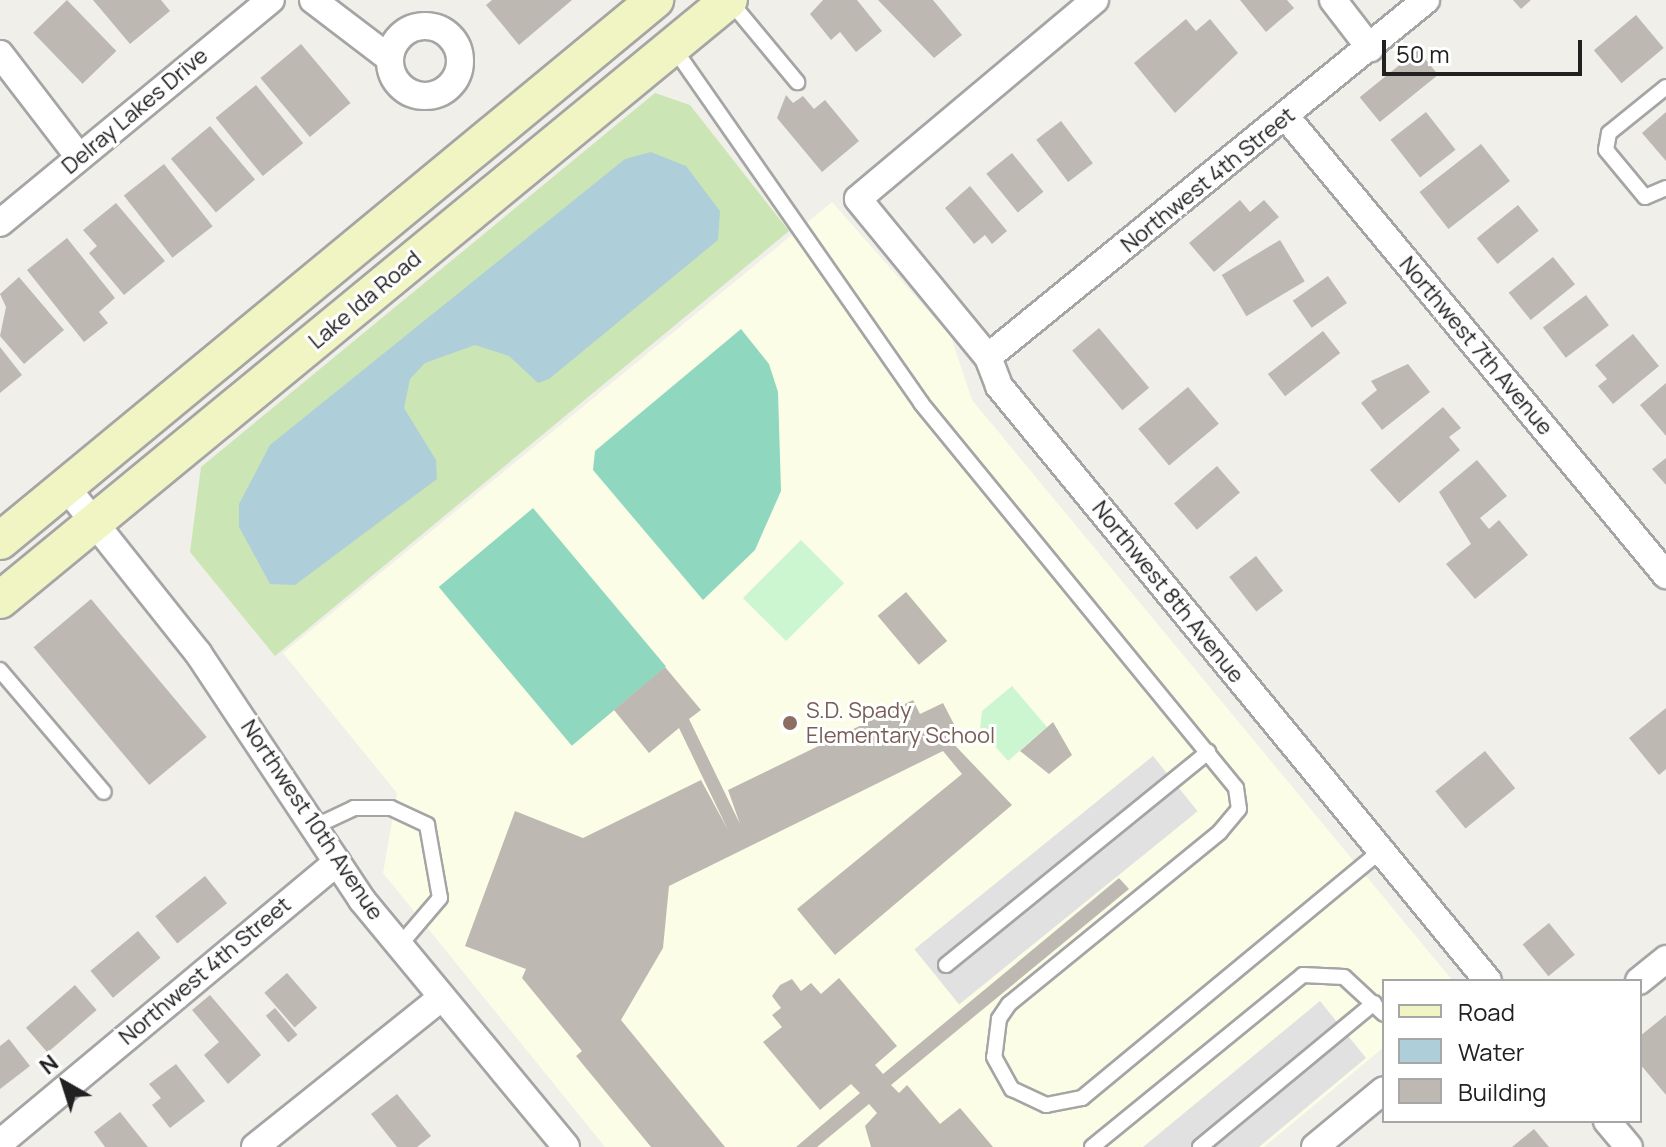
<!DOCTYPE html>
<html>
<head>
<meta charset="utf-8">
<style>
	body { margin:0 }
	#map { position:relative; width:1666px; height:1147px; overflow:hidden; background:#f1efe9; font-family:Manrope,sans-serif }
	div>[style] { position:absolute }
	.education>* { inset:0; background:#fcfde6 }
	.grass>* { inset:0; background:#cbe6b4 }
	.park>* { inset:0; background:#cbf6d0; transform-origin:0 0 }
	.pitch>* { inset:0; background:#8fd8bf; transform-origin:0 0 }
	.parking>* { inset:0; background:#e1e1e1; transform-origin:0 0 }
	.water>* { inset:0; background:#aeceda }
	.building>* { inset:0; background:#beb8b2; transform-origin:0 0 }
	.roads { filter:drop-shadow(2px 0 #a5a5a5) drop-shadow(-2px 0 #a5a5a5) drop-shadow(0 2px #a5a5a5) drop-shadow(0 -2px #a5a5a5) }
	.lane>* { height:14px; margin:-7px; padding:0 7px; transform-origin:7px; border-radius:7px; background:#fff }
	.street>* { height:26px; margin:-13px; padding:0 13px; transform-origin:13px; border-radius:13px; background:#fff }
	.street>.ring { margin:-13px; padding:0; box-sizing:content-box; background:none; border:26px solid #fff; border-radius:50% }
	.secondary>* { height:36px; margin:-18px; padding:0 18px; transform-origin:18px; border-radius:18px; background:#f0f5c3 }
	.dots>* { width:22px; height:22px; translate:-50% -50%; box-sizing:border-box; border:4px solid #fff; border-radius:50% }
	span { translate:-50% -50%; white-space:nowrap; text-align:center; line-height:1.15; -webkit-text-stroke:6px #fff; paint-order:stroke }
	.street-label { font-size:22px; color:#212121 }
	.education-label { font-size:22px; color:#785e54 }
	.left { translate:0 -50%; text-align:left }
	.legend { position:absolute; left:1382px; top:979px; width:260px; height:144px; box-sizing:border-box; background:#fff; border:2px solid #a6a6a6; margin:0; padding:10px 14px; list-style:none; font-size:24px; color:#212121 }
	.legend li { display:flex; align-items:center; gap:16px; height:40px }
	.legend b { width:40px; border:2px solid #a6a6a6 }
	.north { position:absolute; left:24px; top:1043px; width:80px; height:80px; -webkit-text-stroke:6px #fff; paint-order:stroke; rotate:321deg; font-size:22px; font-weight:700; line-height:32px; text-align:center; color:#212121 }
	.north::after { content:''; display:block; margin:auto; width:28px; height:36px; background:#212121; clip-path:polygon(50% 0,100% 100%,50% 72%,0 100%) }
	.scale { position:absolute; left:1382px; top:40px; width:200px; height:36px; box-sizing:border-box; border:4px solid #212121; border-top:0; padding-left:10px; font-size:24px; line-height:28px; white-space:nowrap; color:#212121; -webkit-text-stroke:6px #fff; paint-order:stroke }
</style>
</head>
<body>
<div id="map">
	<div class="education">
		<i style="clip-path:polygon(832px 202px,951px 337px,972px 400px,1453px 981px,1384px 981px,1384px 1047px,1264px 1147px,605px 1147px,383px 873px,397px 793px,283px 653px)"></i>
	</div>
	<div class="grass">
		<i style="clip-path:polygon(655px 93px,690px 105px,789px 231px,275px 656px,190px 552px,201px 467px)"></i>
	</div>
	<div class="park">
		<i style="left:801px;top:540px;width:61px;height:82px;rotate:45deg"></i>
		<i style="clip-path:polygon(1012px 686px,1047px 727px,1008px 761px,980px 729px,982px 711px)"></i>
	</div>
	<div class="pitch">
		<i style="clip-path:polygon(741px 329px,769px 364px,778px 392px,781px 491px,755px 550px,703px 600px,593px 470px,595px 451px)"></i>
		<i style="left:533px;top:508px;width:207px;height:123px;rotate:50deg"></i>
	</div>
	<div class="parking">
		<i style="left:1153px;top:756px;width:71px;height:307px;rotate:51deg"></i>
		<i style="clip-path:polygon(1320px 1001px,1366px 1058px,1259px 1147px,1143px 1147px)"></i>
	</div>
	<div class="water">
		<i style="clip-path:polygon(651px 152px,686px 166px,720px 211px,718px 240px,549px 379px,538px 383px,509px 356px,475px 345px,425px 363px,410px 379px,404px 408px,436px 460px,437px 479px,295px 585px,270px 584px,239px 527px,239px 504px,270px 445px,625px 159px)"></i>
	</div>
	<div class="building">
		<i style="left:67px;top:0;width:71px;height:47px;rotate:46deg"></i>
		<i style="clip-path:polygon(93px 0,161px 0,170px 11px,130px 44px)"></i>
		<i style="clip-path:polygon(492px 0,572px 0,519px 45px,486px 5px)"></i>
		<i style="clip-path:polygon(823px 0,857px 0,882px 31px,856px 52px,840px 32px,831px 40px,810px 14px)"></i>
		<i style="clip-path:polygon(878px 0,933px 0,962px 35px,934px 58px)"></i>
		<i style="clip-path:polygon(1240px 0,1287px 0,1294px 8px,1266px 32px)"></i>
		<i style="clip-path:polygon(1513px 0,1531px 0,1521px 9px)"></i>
		<i style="left:1636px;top:15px;width:43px;height:55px;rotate:50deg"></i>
		<i style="clip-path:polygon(1186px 19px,1196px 31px,1210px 19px,1238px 53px,1175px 113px,1134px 63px)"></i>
		<i style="left:301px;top:44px;width:77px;height:53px;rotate:50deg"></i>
		<i style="left:1418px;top:50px;width:32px;height:75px;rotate:51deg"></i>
		<i style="left:256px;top:85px;width:75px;height:52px;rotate:51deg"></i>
		<i style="clip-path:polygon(786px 95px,793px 103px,803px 96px,814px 109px,825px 100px,859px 141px,822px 172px,777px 118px)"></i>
		<i style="left:1426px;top:112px;width:48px;height:45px;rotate:52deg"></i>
		<i style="clip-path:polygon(1666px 112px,1666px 161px,1642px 133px)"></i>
		<i style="left:1061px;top:121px;width:53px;height:31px;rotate:53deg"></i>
		<i style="left:210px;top:126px;width:70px;height:51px;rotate:50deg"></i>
		<i style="left:1481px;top:144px;width:47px;height:78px;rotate:52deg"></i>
		<i style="left:1012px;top:153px;width:50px;height:33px;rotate:51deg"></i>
		<i style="left:164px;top:164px;width:79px;height:51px;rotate:52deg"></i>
		<i style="clip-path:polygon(970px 186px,1007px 231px,992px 244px,985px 235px,974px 244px,945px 208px)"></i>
		<i style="clip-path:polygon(1240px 200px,1250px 212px,1264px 200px,1279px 217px,1214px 272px,1189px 243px)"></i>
		<i style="clip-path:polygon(116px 203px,165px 261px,124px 295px,89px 253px,97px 246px,83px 230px)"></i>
		<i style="left:1518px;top:205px;width:33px;height:53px;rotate:51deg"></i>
		<i style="clip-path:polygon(67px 238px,115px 298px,99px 312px,108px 323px,84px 342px,27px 270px)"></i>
		<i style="left:1280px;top:240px;width:48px;height:68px;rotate:59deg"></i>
		<i style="left:1553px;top:257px;width:35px;height:57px;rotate:51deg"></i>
		<i style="left:1328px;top:276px;width:33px;height:43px;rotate:55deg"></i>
		<i style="clip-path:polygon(19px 277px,64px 330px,24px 364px,0 336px,6px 307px,0 294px)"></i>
		<i style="left:1586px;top:295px;width:38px;height:54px;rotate:53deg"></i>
		<i style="left:1099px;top:328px;width:78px;height:35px;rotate:50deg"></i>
		<i style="left:1323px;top:331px;width:28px;height:70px;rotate:52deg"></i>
		<i style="clip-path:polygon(1633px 334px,1659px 366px,1613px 404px,1598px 386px,1607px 379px,1595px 365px)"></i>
		<i style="clip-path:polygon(0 347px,22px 375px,0 393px)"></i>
		<i style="clip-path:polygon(1408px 364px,1430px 392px,1382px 430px,1361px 403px,1377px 390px,1371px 381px)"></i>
		<i style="clip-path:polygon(1666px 383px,1666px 436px,1640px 405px)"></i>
		<i style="left:1188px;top:387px;width:48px;height:65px;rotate:50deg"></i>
		<i style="clip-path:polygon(1443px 407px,1461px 428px,1449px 437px,1460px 450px,1399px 503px,1370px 470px)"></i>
		<i style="clip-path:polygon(1666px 458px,1666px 485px,1652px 469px)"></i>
		<i style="clip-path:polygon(1477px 460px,1507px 496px,1480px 518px,1489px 529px,1499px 520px,1528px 555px,1475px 599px,1446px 564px,1471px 544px,1439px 492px)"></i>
		<i style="left:1217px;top:466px;width:35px;height:57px;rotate:49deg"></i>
		<i style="left:1256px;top:556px;width:44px;height:34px;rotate:52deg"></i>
		<i style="left:906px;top:592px;width:64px;height:37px;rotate:50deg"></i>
		<i style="left:91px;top:599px;width:180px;height:75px;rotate:50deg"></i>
		<i style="clip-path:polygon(665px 667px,701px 710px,689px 719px,740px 824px,728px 790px,913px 700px,920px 714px,943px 703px,957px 730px,946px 736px,1012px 805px,835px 955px,797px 909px,962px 774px,943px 751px,669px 886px,663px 948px,621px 1020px,725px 1147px,651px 1147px,576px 1056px,582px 1051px,522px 978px,526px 969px,465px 946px,515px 811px,583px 838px,701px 780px,728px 830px,679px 728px,649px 753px,614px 710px)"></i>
		<i style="clip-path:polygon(1666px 708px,1666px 769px,1659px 775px,1629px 738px)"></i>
		<i style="clip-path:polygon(1053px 722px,1072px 755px,1049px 774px,1020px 751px)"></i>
		<i style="left:1485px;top:751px;width:48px;height:64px;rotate:51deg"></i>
		<i style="left:205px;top:876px;width:35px;height:64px;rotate:51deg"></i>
		<i style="clip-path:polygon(1119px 878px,1129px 889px,891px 1085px,899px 1093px,907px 1085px,940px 1124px,960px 1108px,993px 1147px,871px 1147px,865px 1126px,877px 1113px,869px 1104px,817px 1147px,796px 1147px,860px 1093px,851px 1084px,820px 1110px,763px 1042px,782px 1027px,772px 1015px,781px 1008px,772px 996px,780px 985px,792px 979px,801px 991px,811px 983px,821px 994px,839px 978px,897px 1046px,875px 1065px,883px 1074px)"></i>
		<i style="left:1549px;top:923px;width:41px;height:34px;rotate:51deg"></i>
		<i style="left:138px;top:931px;width:35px;height:62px;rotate:50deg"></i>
		<i style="left:287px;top:973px;width:46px;height:30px;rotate:49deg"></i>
		<i style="left:75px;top:985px;width:33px;height:65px;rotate:49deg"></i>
		<i style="clip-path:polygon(210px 995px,261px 1055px,228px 1084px,204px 1055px,219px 1042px,192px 1010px)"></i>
		<i style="left:275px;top:1008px;width:35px;height:12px;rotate:50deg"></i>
		<i style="clip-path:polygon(1666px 1015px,1666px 1095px,1640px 1064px,1640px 1036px)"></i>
		<i style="clip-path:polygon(9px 1039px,30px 1066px,0 1089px,0 1046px)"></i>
		<i style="clip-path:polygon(176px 1064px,205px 1101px,170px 1128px,152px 1105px,161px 1098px,149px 1084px)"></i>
		<i style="clip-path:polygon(397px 1094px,431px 1136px,417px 1147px,397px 1147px,371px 1114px)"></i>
		<i style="clip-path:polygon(120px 1112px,148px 1147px,105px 1147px,94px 1132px)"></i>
		<i style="clip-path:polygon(1534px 1129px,1549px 1147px,1512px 1147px)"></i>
	</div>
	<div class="roads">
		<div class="lane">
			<i style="left:729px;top:0;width:107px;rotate:50.3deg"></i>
			<i style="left:673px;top:47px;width:434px;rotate:55.1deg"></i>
			<i style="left:921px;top:403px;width:497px;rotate:50.7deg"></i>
			<i style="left:1236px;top:788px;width:21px;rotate:82deg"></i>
			<i style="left:1239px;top:809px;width:30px;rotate:130deg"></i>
			<i style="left:1220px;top:832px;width:272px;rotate:140.8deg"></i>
			<i style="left:1009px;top:1004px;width:18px;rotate:124deg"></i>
			<i style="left:999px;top:1019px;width:38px;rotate:97deg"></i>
			<i style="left:994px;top:1057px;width:37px;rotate:61deg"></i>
			<i style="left:1012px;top:1089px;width:38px;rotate:25deg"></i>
			<i style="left:1046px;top:1105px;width:37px;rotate:-11deg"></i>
			<i style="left:1082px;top:1098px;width:388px;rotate:-39.6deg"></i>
			<i style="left:1666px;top:87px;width:73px;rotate:141.1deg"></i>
			<i style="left:1609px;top:133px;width:17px;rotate:100deg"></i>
			<i style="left:1606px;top:150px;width:61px;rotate:50.3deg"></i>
			<i style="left:1645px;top:197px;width:23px;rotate:-23deg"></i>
			<i style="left:0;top:670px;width:160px;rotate:49.6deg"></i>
			<i style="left:316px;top:826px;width:42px;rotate:-25.3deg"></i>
			<i style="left:354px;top:808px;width:37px"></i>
			<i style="left:391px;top:808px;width:40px;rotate:25deg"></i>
			<i style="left:427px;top:825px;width:74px;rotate:79.9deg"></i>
			<i style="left:440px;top:898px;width:63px;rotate:130.5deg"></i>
			<i style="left:946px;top:965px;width:338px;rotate:-39.1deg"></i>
			<i style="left:1092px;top:1147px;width:272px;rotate:-39.2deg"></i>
			<i style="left:1303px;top:975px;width:41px;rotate:2.8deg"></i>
			<i style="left:1344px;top:977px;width:54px;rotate:42.8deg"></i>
			<i style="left:1200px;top:1147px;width:226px;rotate:-39.6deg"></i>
		</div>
		<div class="street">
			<i style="left:313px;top:0;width:96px;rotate:37.3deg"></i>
			<i style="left:1095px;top:0;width:309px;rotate:140deg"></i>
			<i style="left:858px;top:199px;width:205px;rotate:50.6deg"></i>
			<i style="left:988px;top:357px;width:31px;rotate:69deg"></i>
			<i style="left:999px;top:386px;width:770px;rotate:50.58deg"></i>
			<i style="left:1333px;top:0;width:61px;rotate:52.4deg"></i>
			<i class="ring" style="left:390px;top:26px;width:44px;height:44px"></i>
			<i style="left:0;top:54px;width:130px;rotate:52.5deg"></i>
			<i style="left:1287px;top:118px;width:594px;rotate:50.33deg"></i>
			<i style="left:0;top:223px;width:351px;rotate:-39.5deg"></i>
			<i style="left:988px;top:357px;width:565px;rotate:-39.18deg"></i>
			<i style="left:66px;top:487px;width:212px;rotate:51.5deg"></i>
			<i style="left:198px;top:653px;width:296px;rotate:56.4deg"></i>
			<i style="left:362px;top:900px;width:320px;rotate:50.4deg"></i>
			<i style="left:1639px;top:981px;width:35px;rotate:-39deg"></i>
			<i style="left:1607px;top:1121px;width:34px;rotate:50deg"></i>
			<i style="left:0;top:1143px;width:439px;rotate:-39.8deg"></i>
			<i style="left:255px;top:1147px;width:238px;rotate:-38.7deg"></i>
			<i style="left:1315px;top:1147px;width:89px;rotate:-39.6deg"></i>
		</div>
		<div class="secondary">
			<i style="left:0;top:541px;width:850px;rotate:-39.56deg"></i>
			<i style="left:0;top:600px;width:944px;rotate:-39.46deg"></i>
		</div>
	</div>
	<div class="dots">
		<i style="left:790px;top:723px;background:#8d6e63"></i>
	</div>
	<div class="street-label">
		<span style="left:135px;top:111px;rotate:-40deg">Delray Lakes Drive</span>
		<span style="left:1208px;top:180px;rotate:-39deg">Northwest 4th Street</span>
		<span style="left:365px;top:300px;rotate:-40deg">Lake Ida Road</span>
		<span style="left:1476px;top:346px;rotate:50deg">Northwest 7th Avenue</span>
		<span style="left:1168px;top:592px;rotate:51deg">Northwest 8th Avenue</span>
		<span style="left:312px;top:820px;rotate:56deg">Northwest 10th Avenue</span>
		<span style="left:205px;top:971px;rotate:-40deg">Northwest 4th Street</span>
	</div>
	<div class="education-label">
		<span class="left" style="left:806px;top:723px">S.D. Spady<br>Elementary School</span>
	</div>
	<ul class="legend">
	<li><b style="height:10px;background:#f0f5c3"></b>Road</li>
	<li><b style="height:22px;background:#aeceda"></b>Water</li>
	<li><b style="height:22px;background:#beb8b2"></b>Building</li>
	</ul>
	<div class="north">N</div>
	<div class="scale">50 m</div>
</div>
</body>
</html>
